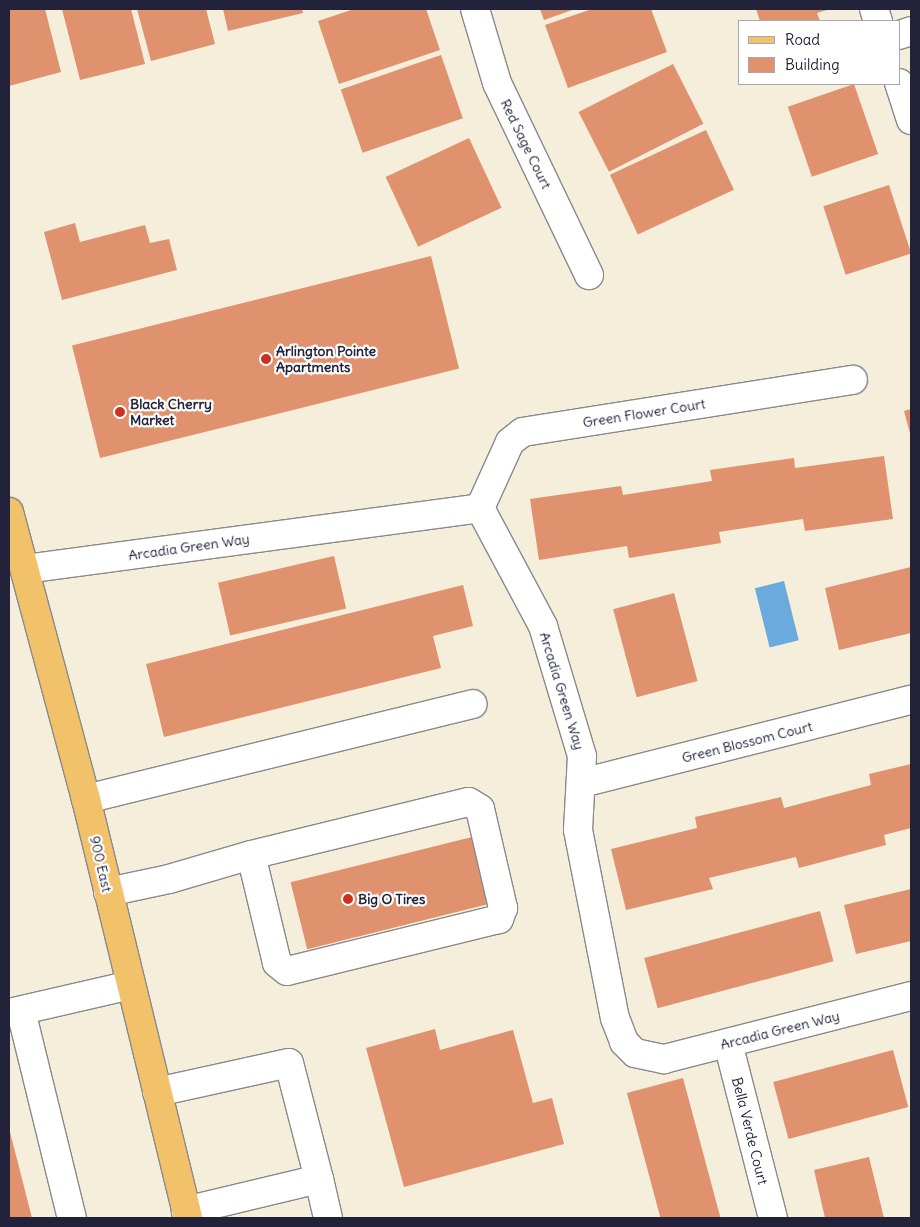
<!DOCTYPE html>
<html>
<head>
<meta charset="utf-8">
<style>
	body { margin:0 }
	#map { position:relative; width:920px; height:1227px; overflow:hidden; background:#f4eedb; font-family:Delius,sans-serif }
	div>[style] { position:absolute }
	.water>* { inset:0; background:#6aaadd; transform-origin:0 0 }
	.building>* { inset:0; background:#df926d; transform-origin:0 0 }
	.roads { filter:drop-shadow(1px 0 #8b888b) drop-shadow(-1px 0 #8b888b) drop-shadow(0 1px #8b888b) drop-shadow(0 -1px #8b888b) }
	.minor>* { height:28px; margin:-14px; padding:0 14px; transform-origin:14px; border-radius:14px; background:#fff }
	.major>* { height:28px; margin:-14px; padding:0 14px; transform-origin:14px; border-radius:14px; background:#f2c26a }
	.dots>* { width:14px; height:14px; translate:-50% -50%; box-sizing:border-box; border:2px solid #fff; border-radius:50% }
	span { translate:-50% -50%; white-space:nowrap; text-align:center; line-height:1.15; -webkit-text-stroke:4.5px #fff; paint-order:stroke }
	.street-label { font-size:14px; color:#22223b }
	.poi-label { font-size:14px; color:#22223b; font-weight:700 }
	.left { translate:0 -50%; text-align:left }
	.frame { position:absolute; inset:0; border:10px solid #22223b; pointer-events:none }
	.legend { position:absolute; left:738px; top:20px; width:162px; height:65px; box-sizing:border-box; background:#fff; border:1px solid #a7a7b1; margin:0; padding:6px 9px; list-style:none; font-size:15px; color:#22223b }
	.legend li { display:flex; align-items:center; gap:10px; height:25px }
	.legend b { width:25px; border:1px solid #a7a7b1 }
</style>
</head>
<body>
<div id="map">
	<div class="water">
		<i style="left:784px;top:581px;width:61px;height:30px;rotate:76deg"></i>
	</div>
	<div class="building">
		<i style="clip-path:polygon(9px 9px,45px 9px,61px 72px,9px 86px)"></i>
		<i style="clip-path:polygon(62px 9px,131px 9px,145px 64px,80px 80px)"></i>
		<i style="clip-path:polygon(137px 9px,206px 9px,215px 44px,151px 61px)"></i>
		<i style="clip-path:polygon(223px 9px,302px 9px,303px 13px,228px 31px)"></i>
		<i style="clip-path:polygon(354px 9px,426px 9px,440px 50px,339px 84px,318px 21px)"></i>
		<i style="clip-path:polygon(540px 9px,575px 9px,544px 20px)"></i>
		<i style="clip-path:polygon(592px 9px,651px 9px,667px 52px,568px 88px,545px 25px)"></i>
		<i style="clip-path:polygon(756px 9px,830px 9px,817px 13px,820px 21px,760px 21px)"></i>
		<i style="left:441px;top:55px;width:67px;height:106px;rotate:71deg"></i>
		<i style="left:673px;top:64px;width:67px;height:106px;rotate:63deg"></i>
		<i style="left:854px;top:84px;width:74px;height:70px;rotate:71deg"></i>
		<i style="left:706px;top:130px;width:66px;height:106px;rotate:65deg"></i>
		<i style="left:469px;top:138px;width:77px;height:92px;rotate:65deg"></i>
		<i style="left:889px;top:185px;width:72px;height:69px;rotate:72deg"></i>
		<i style="clip-path:polygon(75px 223px,80px 242px,145px 225px,150px 243px,169px 239px,177px 270px,62px 300px,44px 232px)"></i>
		<i style="left:431px;top:256px;width:116px;height:370px;rotate:76deg"></i>
		<i style="clip-path:polygon(911px 409px,911px 437px,904px 411px)"></i>
		<i style="clip-path:polygon(884px 456px,893px 519px,805px 531px,803px 519px,719px 532px,721px 543px,629px 558px,627px 546px,539px 560px,530px 499px,621px 486px,623px 495px,712px 481px,710px 470px,794px 458px,795px 468px)"></i>
		<i style="left:334px;top:556px;width:54px;height:119px;rotate:77deg"></i>
		<i style="clip-path:polygon(911px 567px,911px 633px,839px 650px,825px 588px)"></i>
		<i style="clip-path:polygon(463px 585px,473px 626px,433px 636px,441px 668px,164px 737px,146px 664px)"></i>
		<i style="left:674px;top:593px;width:91px;height:63px;rotate:75deg"></i>
		<i style="clip-path:polygon(911px 764px,911px 828px,884px 835px,886px 845px,799px 868px,796px 857px,709px 878px,713px 889px,626px 910px,611px 849px,697px 828px,695px 817px,781px 797px,784px 808px,871px 785px,869px 774px)"></i>
		<i style="left:472px;top:837px;width:69px;height:187px;rotate:76deg"></i>
		<i style="clip-path:polygon(911px 889px,911px 941px,856px 954px,844px 905px)"></i>
		<i style="left:820px;top:911px;width:52px;height:182px;rotate:75deg"></i>
		<i style="clip-path:polygon(435px 1029px,440px 1050px,513px 1030px,533px 1103px,552px 1098px,564px 1144px,404px 1187px,366px 1048px)"></i>
		<i style="left:893px;top:1050px;width:59px;height:124px;rotate:75deg"></i>
		<i style="left:683px;top:1078px;width:145px;height:58px;rotate:75deg"></i>
		<i style="clip-path:polygon(9px 1128px,32px 1218px,9px 1218px)"></i>
		<i style="clip-path:polygon(869px 1157px,884px 1218px,825px 1218px,814px 1170px)"></i>
	</div>
	<div class="roads">
		<div class="minor">
			<i style="left:475px;top:9px;width:77px;rotate:73.4deg"></i>
			<i style="left:497px;top:83px;width:213px;rotate:64.4deg"></i>
			<i style="left:874px;top:9px;width:13px;rotate:72deg"></i>
			<i style="left:899px;top:35px;width:13px;rotate:-18deg"></i>
			<i style="left:899px;top:83px;width:39px;rotate:72deg"></i>
			<i style="left:480px;top:508px;width:134px;rotate:61.9deg"></i>
			<i style="left:543px;top:626px;width:136px;rotate:73.3deg"></i>
			<i style="left:582px;top:756px;width:74px;rotate:93.1deg"></i>
			<i style="left:578px;top:830px;width:192px;rotate:78.9deg"></i>
			<i style="left:615px;top:1018px;width:26px;rotate:69deg"></i>
			<i style="left:624px;top:1042px;width:16px;rotate:45deg"></i>
			<i style="left:635px;top:1053px;width:30px;rotate:12deg"></i>
			<i style="left:664px;top:1059px;width:255px;rotate:-14.3deg"></i>
			<i style="left:480px;top:508px;width:72px;rotate:-65.6deg"></i>
			<i style="left:510px;top:442px;width:16px;rotate:-38deg"></i>
			<i style="left:523px;top:432px;width:334px;rotate:-9deg"></i>
			<i style="left:25px;top:569px;width:459px;rotate:-7.6deg"></i>
			<i style="left:582px;top:783px;width:339px;rotate:-14.2deg"></i>
			<i style="left:86px;top:799px;width:398px;rotate:-13.8deg"></i>
			<i style="left:108px;top:892px;width:62px;rotate:-12deg"></i>
			<i style="left:169px;top:879px;width:85px;rotate:-16.3deg"></i>
			<i style="left:251px;top:855px;width:224px;rotate:-13.7deg"></i>
			<i style="left:469px;top:802px;width:13px;rotate:32deg"></i>
			<i style="left:480px;top:809px;width:102px;rotate:76.9deg"></i>
			<i style="left:503px;top:908px;width:12px;rotate:110deg"></i>
			<i style="left:499px;top:919px;width:218px;rotate:166.2deg"></i>
			<i style="left:287px;top:971px;width:13px;rotate:-141deg"></i>
			<i style="left:277px;top:963px;width:111px;rotate:-103.5deg"></i>
			<i style="left:21px;top:1011px;width:213px;rotate:76.2deg"></i>
			<i style="left:9px;top:1013px;width:125px;rotate:-12.9deg"></i>
			<i style="left:728px;top:1043px;width:181px;rotate:75.6deg"></i>
			<i style="left:157px;top:1092px;width:135px;rotate:-12.4deg"></i>
			<i style="left:289px;top:1063px;width:120px;rotate:75.5deg"></i>
			<i style="left:319px;top:1179px;width:137px;rotate:166.5deg"></i>
			<i style="left:319px;top:1179px;width:40px;rotate:77deg"></i>
		</div>
		<div class="major">
			<i style="left:9px;top:512px;width:297px;rotate:75deg"></i>
			<i style="left:86px;top:799px;width:431px;rotate:76.3deg"></i>
		</div>
	</div>
	<div class="dots">
		<i style="left:266px;top:359px;background:#c8321e"></i>
		<i style="left:120px;top:412px;background:#c8321e"></i>
		<i style="left:348px;top:899px;background:#c8321e"></i>
	</div>
	<div class="street-label">
		<span style="left:526px;top:144px;rotate:64deg">Red Sage Court</span>
		<span style="left:644px;top:413px;rotate:-9deg">Green Flower Court</span>
		<span style="left:189px;top:547px;rotate:-8deg">Arcadia Green Way</span>
		<span style="left:562px;top:691px;rotate:73deg">Arcadia Green Way</span>
		<span style="left:747px;top:742px;rotate:-14deg">Green Blossom Court</span>
		<span style="left:101px;top:864px;rotate:77deg">900 East</span>
		<span style="left:780px;top:1030px;rotate:-14deg">Arcadia Green Way</span>
		<span style="left:750px;top:1131px;rotate:76deg">Bella Verde Court</span>
	</div>
	<div class="poi-label">
		<span class="left" style="left:276px;top:359px">Arlington Pointe<br>Apartments</span>
		<span class="left" style="left:130px;top:412px">Black Cherry<br>Market</span>
		<span class="left" style="left:358px;top:899px">Big O Tires</span>
	</div>
	<div class="frame"></div>
	<ul class="legend">
	<li><b style="height:6px;background:#f2c26a"></b>Road</li>
	<li><b style="height:14px;background:#df926d"></b>Building</li>
	</ul>
</div>
</body>
</html>
